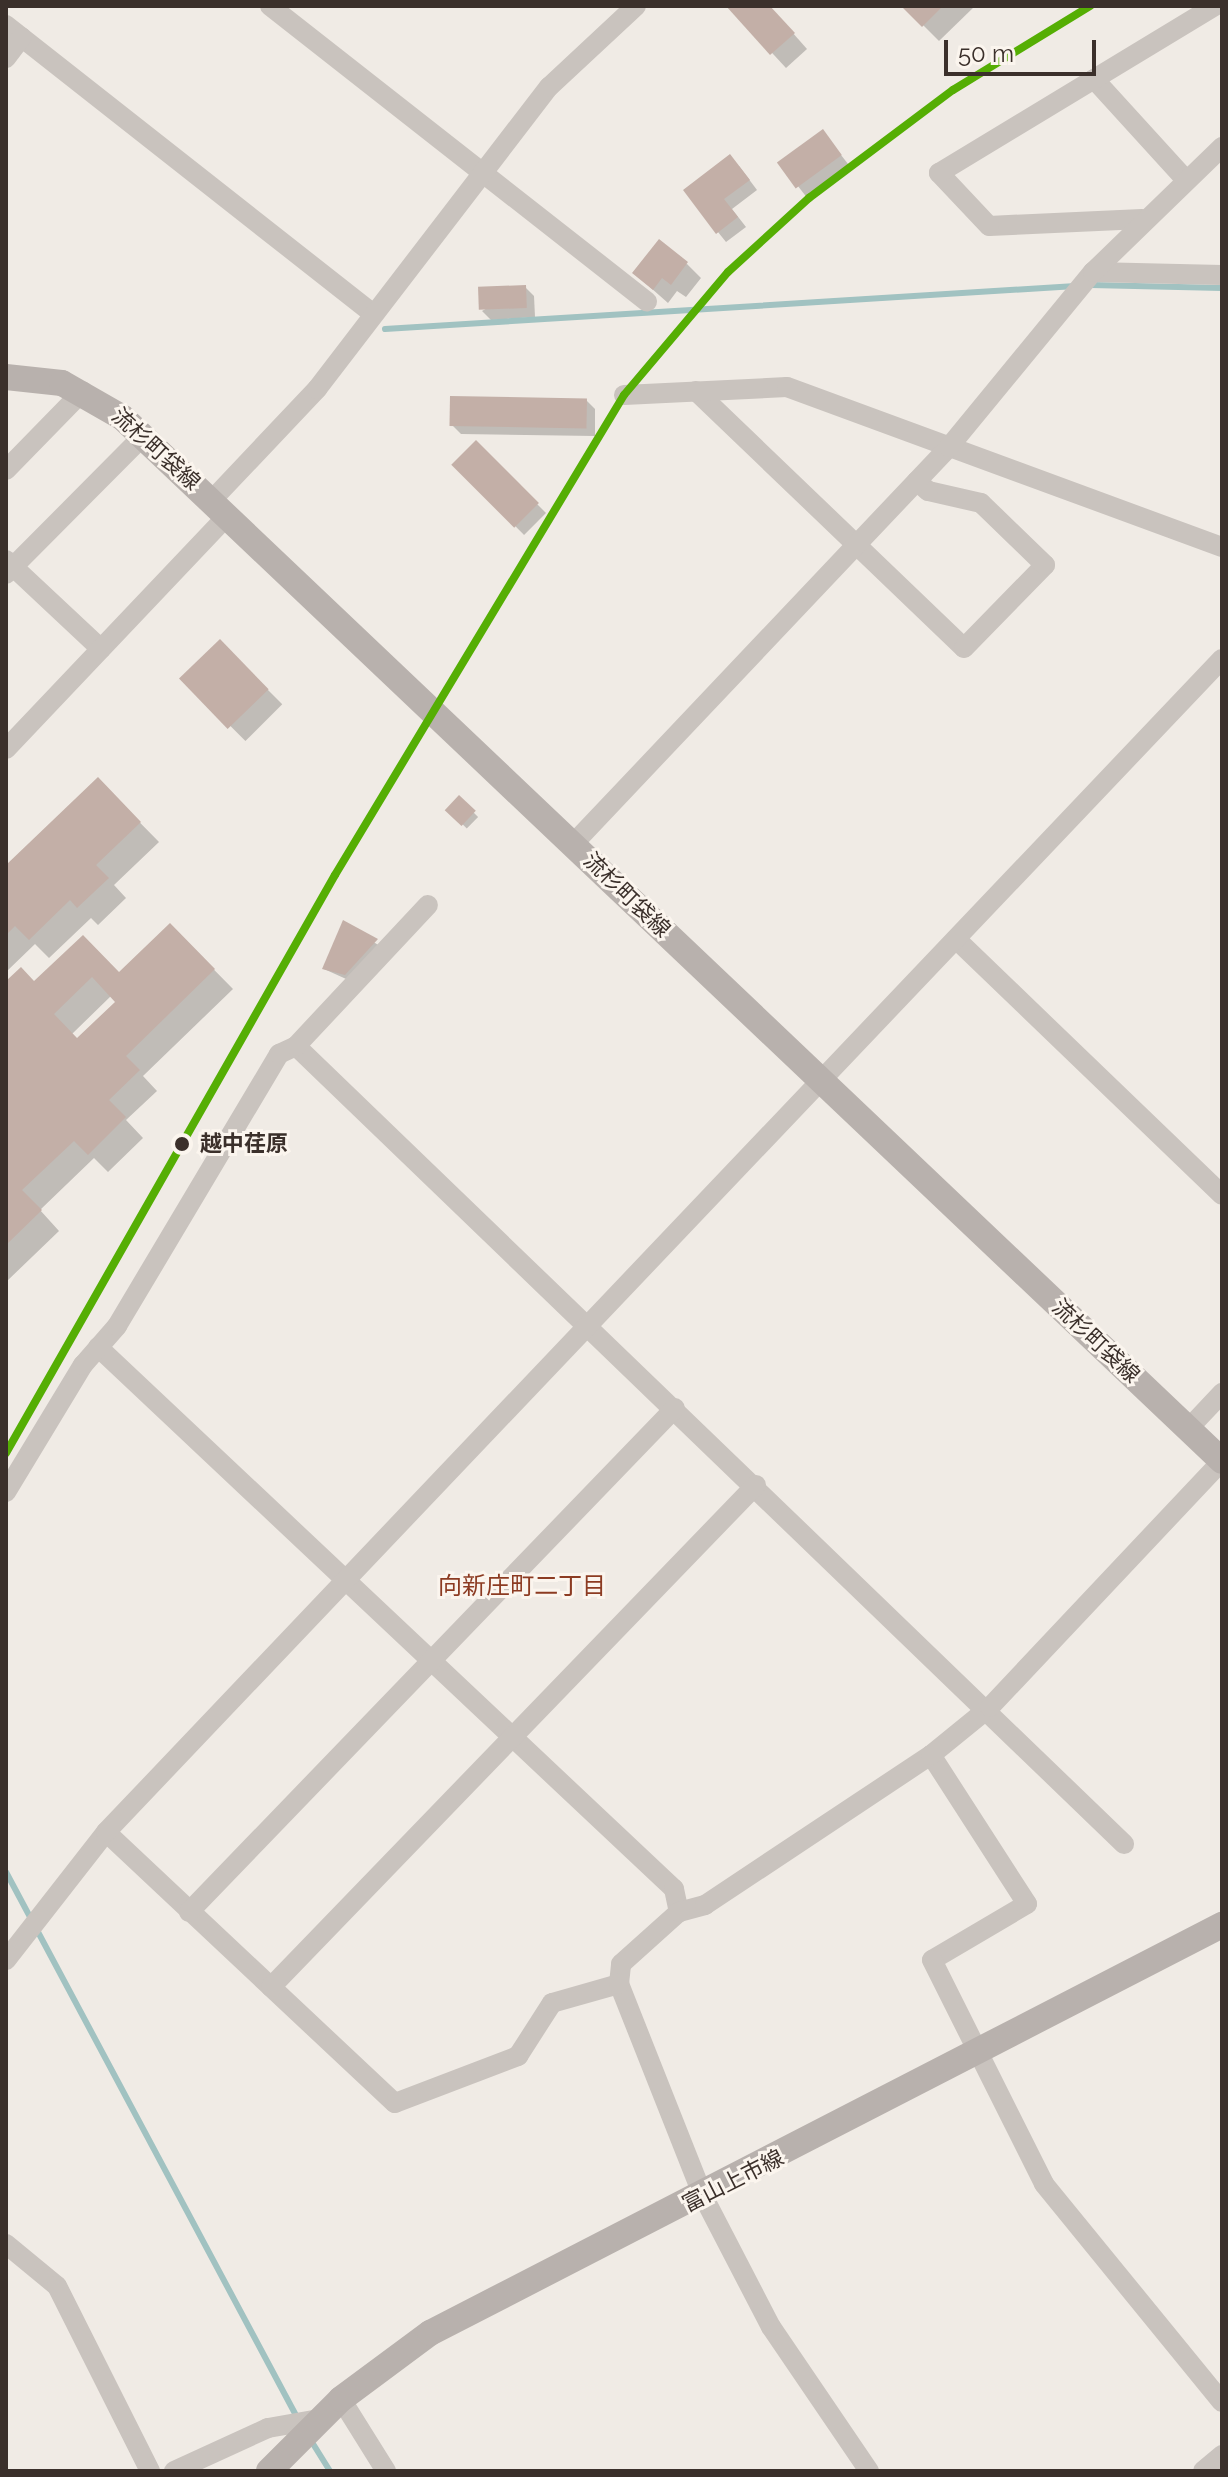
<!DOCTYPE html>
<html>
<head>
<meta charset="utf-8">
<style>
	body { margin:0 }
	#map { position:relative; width:1228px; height:2477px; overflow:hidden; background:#f0ebe5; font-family:Raleway,"Noto Sans JP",sans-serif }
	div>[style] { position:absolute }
	.shadow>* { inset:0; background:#0003; transform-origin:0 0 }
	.stream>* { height:6px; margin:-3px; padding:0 3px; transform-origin:3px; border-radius:3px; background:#a1c2c1 }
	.building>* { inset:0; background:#c3afa7; transform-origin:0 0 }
	.minor>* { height:20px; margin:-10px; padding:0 10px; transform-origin:10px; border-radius:10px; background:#c9c3be }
	.major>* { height:26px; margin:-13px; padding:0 13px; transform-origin:13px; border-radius:13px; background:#b8b1ad }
	.rail-1>* { height:8px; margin:-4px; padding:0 4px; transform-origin:4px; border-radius:4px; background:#55ae04 }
	.dots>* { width:22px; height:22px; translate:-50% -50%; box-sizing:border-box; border:4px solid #fbf5ee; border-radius:50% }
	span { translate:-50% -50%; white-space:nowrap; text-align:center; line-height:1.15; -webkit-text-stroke:6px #fbf5ee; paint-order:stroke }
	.street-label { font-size:22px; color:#3b302b }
	.stop-label { font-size:22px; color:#3b302b; font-weight:700 }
	.left { translate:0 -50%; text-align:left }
	.neighbourhood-label { font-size:24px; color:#8c3b22 }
	.frame { position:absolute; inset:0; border:8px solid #3b302b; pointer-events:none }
	.scale { position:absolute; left:944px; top:40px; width:152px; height:36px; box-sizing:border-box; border:4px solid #3b302b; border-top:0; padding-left:10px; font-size:24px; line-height:28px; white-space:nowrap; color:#3b302b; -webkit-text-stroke:6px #fbf5ee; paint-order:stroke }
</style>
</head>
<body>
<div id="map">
	<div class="shadow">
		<i style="clip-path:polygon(729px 6px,769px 6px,807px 49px,786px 68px)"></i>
		<i style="clip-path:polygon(904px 6px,975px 6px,939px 41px)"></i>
		<i style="left:823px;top:132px;width:42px;height:53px;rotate:52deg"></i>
		<i style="clip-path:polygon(739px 166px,757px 190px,732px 209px,746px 227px,726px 242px,685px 191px)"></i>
		<i style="clip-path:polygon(687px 264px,701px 278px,686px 297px,677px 291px,668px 303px,634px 273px)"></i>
		<i style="clip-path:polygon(525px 287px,534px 296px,535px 317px,491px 320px,482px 311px)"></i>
		<i style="clip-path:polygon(586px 400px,595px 409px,595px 436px,461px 434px,452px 425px)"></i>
		<i style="left:476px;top:443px;width:99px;height:31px;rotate:45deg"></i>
		<i style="left:220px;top:642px;width:88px;height:52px;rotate:45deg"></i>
		<i style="clip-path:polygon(98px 780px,159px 842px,114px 885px,126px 898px,98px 925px,91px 918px,49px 958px,35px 944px,6px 972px,6px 868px)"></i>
		<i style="left:459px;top:798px;width:27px;height:16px;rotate:45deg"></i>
		<i style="clip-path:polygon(344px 923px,386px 950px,355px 983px,324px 969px)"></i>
		<i style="clip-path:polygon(evenodd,170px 925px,233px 989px,143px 1076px,157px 1091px,126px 1120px,143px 1138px,108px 1172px,94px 1158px,40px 1210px,59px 1231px,6px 1282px,6px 984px,35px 984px,83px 938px,119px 975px,170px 925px,112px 995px,118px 1002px,78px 1041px,72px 1034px,112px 995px)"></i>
	</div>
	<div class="stream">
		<i style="left:1091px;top:285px;width:131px;rotate:1.3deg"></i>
		<i style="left:385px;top:329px;width:692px;rotate:-3.56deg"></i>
		<i style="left:6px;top:1872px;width:620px;rotate:61.91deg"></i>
		<i style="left:310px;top:2439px;width:38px;rotate:58deg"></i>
	</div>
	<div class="building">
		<i style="clip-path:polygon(726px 6px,770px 6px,795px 33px,770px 55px)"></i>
		<i style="clip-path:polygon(901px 6px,943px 6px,922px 27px)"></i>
		<i style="left:823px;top:129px;width:32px;height:57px;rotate:54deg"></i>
		<i style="clip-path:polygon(730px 154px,750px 180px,724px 199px,738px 217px,716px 234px,683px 190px)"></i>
		<i style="clip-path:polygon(659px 239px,688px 262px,671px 285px,662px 278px,653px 290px,632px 273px)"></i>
		<i style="left:526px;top:285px;width:23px;height:48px;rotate:88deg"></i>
		<i style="left:450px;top:396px;width:137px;height:30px;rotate:1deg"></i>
		<i style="left:476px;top:440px;width:89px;height:35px;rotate:45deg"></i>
		<i style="left:220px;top:639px;width:70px;height:57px;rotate:46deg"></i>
		<i style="clip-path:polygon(98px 777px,141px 822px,96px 865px,109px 878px,77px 908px,70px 900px,29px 940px,15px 926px,6px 935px,6px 865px)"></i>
		<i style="left:459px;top:795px;width:23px;height:21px;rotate:43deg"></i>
		<i style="clip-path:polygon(343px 920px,378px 939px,345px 975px,322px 969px)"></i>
		<i style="clip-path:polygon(evenodd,170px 923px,215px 969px,126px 1056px,140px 1070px,109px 1100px,126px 1117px,88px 1155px,74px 1141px,22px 1190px,42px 1210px,6px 1245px,6px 981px,21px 967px,34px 981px,83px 935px,119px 972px,170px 923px,92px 977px,115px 1002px,77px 1038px,54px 1014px,92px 977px)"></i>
	</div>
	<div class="minor">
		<i style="left:270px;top:6px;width:479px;rotate:38.1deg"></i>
		<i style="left:6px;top:25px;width:466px;rotate:38.2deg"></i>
		<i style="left:6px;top:58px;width:26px;rotate:-53deg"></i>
		<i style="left:1094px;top:79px;width:137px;rotate:47.7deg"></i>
		<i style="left:1142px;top:219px;width:153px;rotate:177.4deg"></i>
		<i style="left:989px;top:226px;width:73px;rotate:-133.3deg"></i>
		<i style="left:939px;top:173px;width:323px;rotate:-31.2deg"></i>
		<i style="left:1093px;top:272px;width:129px;rotate:1.3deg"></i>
		<i style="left:696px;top:391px;width:371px;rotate:43.8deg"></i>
		<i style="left:964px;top:648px;width:116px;rotate:-45.7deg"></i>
		<i style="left:1045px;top:565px;width:89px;rotate:-135.9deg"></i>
		<i style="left:981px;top:503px;width:54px;rotate:-167.2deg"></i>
		<i style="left:928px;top:491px;width:15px;rotate:-138deg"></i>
		<i style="left:624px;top:395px;width:163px;rotate:-2.8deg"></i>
		<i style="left:787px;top:387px;width:463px;rotate:20.2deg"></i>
		<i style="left:6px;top:470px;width:110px;rotate:-45.7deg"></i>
		<i style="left:212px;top:500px;width:153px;rotate:-46.6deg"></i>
		<i style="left:317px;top:389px;width:381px;rotate:-52.5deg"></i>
		<i style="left:549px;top:87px;width:119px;rotate:-43deg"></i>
		<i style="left:6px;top:560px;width:130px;rotate:43.1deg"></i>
		<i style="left:6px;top:574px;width:194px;rotate:-45.2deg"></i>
		<i style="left:6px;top:749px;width:323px;rotate:-46.5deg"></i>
		<i style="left:574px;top:843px;width:545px;rotate:-46.56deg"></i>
		<i style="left:949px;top:447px;width:227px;rotate:-50.6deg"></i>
		<i style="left:1093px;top:272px;width:180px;rotate:-44.1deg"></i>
		<i style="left:956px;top:939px;width:369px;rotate:43.9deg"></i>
		<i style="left:296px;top:1046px;width:1150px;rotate:43.94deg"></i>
		<i style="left:98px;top:1347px;width:791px;rotate:43.26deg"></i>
		<i style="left:674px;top:1889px;width:24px;rotate:78deg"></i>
		<i style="left:1188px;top:1429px;width:50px;rotate:-46.6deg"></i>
		<i style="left:6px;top:1492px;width:149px;rotate:-58.8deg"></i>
		<i style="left:83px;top:1365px;width:52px;rotate:-48.9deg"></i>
		<i style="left:117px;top:1326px;width:317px;rotate:-59.2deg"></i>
		<i style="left:279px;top:1054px;width:19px;rotate:-25deg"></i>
		<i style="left:296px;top:1046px;width:193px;rotate:-46.9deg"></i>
		<i style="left:931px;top:1755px;width:177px;rotate:57.2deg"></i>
		<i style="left:1027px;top:1904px;width:110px;rotate:149.5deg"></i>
		<i style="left:932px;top:1960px;width:250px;rotate:63.4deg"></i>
		<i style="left:1044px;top:2184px;width:281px;rotate:50.8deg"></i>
		<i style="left:106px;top:1832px;width:396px;rotate:43.2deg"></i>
		<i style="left:395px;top:2103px;width:132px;rotate:-20.9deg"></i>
		<i style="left:518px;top:2056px;width:63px;rotate:-57.3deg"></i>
		<i style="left:552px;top:2003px;width:70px;rotate:-15.8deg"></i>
		<i style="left:189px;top:1912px;width:700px;rotate:-46.04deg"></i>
		<i style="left:6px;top:1960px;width:162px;rotate:-52deg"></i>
		<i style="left:106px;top:1832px;width:1619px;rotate:-46.43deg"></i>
		<i style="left:271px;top:1987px;width:698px;rotate:-45.99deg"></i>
		<i style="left:6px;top:2244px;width:66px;rotate:39.5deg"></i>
		<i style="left:57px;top:2286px;width:207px;rotate:63.3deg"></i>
		<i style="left:341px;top:2399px;width:85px;rotate:58deg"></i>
		<i style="left:174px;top:2471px;width:103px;rotate:-24.6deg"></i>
		<i style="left:268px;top:2428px;width:53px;rotate:-9.8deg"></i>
		<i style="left:869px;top:2471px;width:174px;rotate:-124.2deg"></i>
		<i style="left:771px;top:2327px;width:148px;rotate:-117.4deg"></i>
		<i style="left:703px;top:2196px;width:228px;rotate:-111.6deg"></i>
		<i style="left:619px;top:1984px;width:20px;rotate:-84deg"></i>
		<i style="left:621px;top:1964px;width:78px;rotate:-41.9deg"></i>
		<i style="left:679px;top:1912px;width:27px;rotate:-15deg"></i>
		<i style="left:705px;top:1905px;width:271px;rotate:-33.6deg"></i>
		<i style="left:931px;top:1755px;width:76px;rotate:-39.1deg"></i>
		<i style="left:990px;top:1707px;width:338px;rotate:-46.7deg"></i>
		<i style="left:1203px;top:2471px;width:25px;rotate:-40deg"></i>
	</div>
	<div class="major">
		<i style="left:6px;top:377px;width:56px;rotate:6.1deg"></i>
		<i style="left:62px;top:383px;width:70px;rotate:29.8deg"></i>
		<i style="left:123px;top:418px;width:1515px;rotate:43.5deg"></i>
		<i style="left:269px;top:2471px;width:102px;rotate:-45deg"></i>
		<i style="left:341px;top:2399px;width:111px;rotate:-36.6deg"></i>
		<i style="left:430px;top:2333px;width:891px;rotate:-27.26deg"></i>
	</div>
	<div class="rail-1">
		<i style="left:6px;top:1453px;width:665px;rotate:-60.35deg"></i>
		<i style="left:335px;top:875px;width:560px;rotate:-58.95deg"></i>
		<i style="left:624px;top:395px;width:161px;rotate:-49.8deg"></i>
		<i style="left:728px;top:272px;width:110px;rotate:-42.4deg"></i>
		<i style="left:809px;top:198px;width:180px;rotate:-36.9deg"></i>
		<i style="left:953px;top:90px;width:161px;rotate:-31.5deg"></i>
	</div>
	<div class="dots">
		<i style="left:182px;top:1144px;background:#3b302b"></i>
	</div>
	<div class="street-label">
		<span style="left:156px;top:449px;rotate:42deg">流杉町袋線</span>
		<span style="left:627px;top:895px;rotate:44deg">流杉町袋線</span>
		<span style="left:1096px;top:1341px;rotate:43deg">流杉町袋線</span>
		<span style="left:733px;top:2181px;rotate:-27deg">富山上市線</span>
	</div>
	<div class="stop-label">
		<span class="left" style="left:200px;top:1144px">越中荏原</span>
	</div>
	<div class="neighbourhood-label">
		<span style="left:522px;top:1586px">向新庄町二丁目</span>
	</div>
	<div class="frame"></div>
	<div class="scale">50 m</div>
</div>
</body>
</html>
